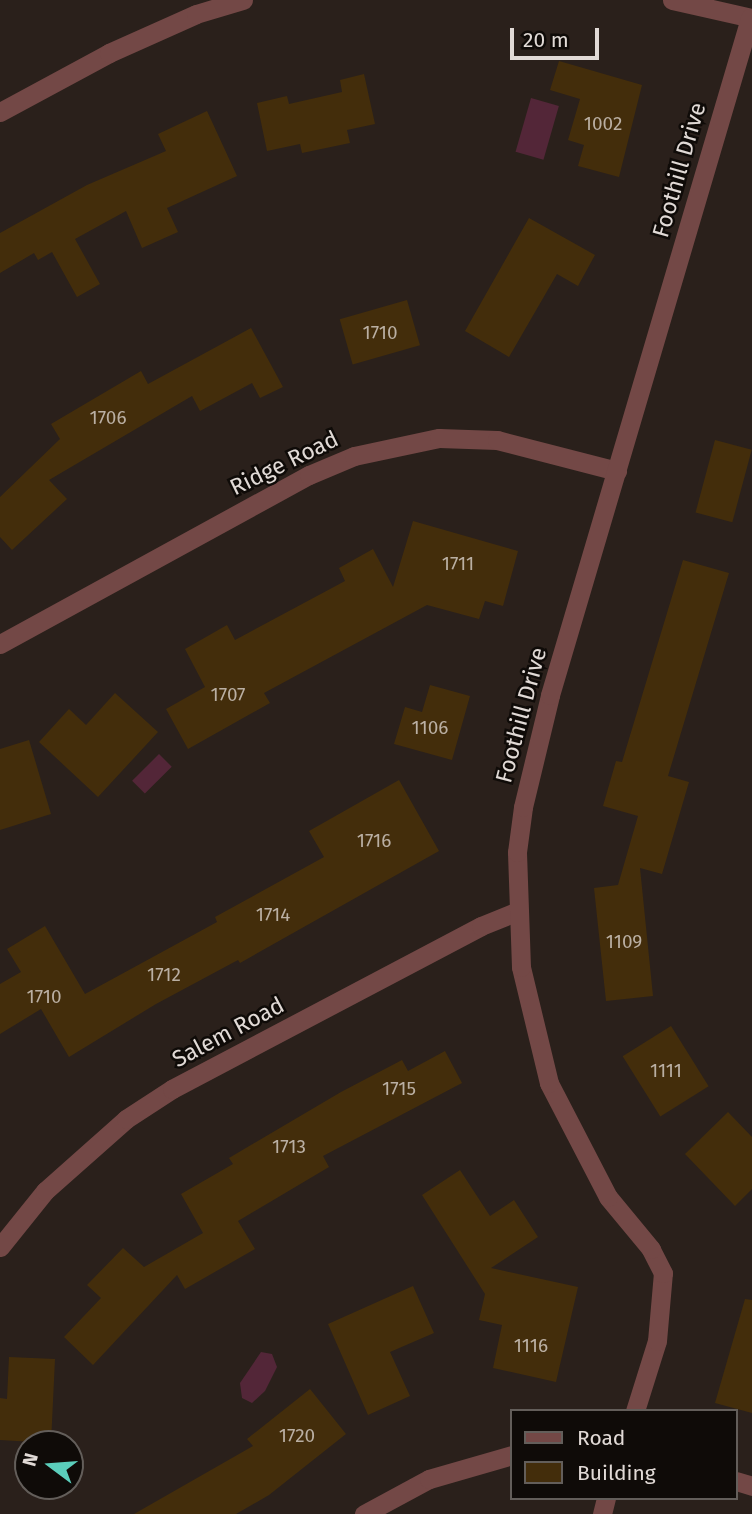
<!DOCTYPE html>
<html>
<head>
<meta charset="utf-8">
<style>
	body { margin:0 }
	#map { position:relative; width:752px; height:1514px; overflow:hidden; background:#2a201b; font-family:"Fira Sans",sans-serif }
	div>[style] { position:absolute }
	.water>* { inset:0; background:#532638; transform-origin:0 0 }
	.building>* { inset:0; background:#432d0b; transform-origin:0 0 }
	.minor>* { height:19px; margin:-9.5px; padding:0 9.5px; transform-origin:9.5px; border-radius:9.5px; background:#734846 }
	span { translate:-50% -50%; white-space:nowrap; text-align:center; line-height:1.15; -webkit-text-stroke:5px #0f0b08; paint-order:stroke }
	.number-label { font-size:19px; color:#baafa3 }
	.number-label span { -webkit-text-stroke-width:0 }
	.street-label { font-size:23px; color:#e1dad6 }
	.legend { position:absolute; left:510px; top:1409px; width:228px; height:91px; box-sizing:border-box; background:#0f0b08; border:2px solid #635e5a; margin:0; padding:9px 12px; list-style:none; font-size:21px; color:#e1dad6 }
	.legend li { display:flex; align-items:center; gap:14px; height:35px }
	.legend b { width:35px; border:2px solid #635e5a }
	.north { position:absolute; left:14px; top:1430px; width:70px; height:70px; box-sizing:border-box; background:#0f0b08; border:2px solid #635e5a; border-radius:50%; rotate:286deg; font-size:19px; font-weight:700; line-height:28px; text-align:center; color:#e1dad6 }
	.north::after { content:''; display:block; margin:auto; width:24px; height:32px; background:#5bcebb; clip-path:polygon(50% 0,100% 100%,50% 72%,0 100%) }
	.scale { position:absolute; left:510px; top:28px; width:89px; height:32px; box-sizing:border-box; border:4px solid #e1dad6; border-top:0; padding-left:9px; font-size:21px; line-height:24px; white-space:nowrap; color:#e1dad6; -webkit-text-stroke:5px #0f0b08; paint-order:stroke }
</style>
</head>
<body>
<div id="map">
	<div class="water">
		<i style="left:531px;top:98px;width:29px;height:56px;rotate:16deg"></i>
		<i style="left:159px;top:754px;width:18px;height:38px;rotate:45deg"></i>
		<i style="clip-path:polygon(261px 1352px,272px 1354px,277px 1367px,265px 1391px,252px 1403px,242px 1398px,240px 1383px)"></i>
	</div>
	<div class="building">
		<i style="clip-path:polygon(559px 61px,642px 85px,619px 177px,578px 166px,584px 145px,568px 140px,580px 99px,550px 90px)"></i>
		<i style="clip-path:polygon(364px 74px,375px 124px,347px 130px,350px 143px,302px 153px,300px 144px,267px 151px,257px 103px,287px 96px,289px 104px,342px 92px,340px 80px)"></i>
		<i style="clip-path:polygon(207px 111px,237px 176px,167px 208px,178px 232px,142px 248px,126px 211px,75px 239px,100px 284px,77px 297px,52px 252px,38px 260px,34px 253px,0 273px,0 233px,87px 185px,166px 151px,158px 134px)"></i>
		<i style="clip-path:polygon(529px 218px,595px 255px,578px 286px,557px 274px,509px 357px,465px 331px)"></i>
		<i style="left:407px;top:300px;width:47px;height:70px;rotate:74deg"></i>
		<i style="clip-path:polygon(251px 328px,283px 387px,260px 398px,252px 383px,200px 411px,192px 396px,49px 480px,67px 499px,12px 550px,0 537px,0 497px,60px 439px,51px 424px,141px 371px,148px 384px)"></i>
		<i style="left:715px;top:440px;width:38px;height:75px;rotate:15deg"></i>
		<i style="clip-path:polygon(413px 521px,518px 551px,503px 606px,485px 601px,479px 619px,427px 605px,264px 693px,270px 703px,188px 749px,166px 709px,205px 687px,185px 649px,227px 625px,235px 640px,345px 581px,339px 568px,373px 549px,393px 587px)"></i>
		<i style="clip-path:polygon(683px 560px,729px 573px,668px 776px,689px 782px,662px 874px,640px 868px,653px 996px,606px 1001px,594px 888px,618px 885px,638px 816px,603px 806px,616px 761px,622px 762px)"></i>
		<i style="clip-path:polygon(430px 685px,470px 696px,452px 760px,394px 744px,405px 707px,422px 712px)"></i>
		<i style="clip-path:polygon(115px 693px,158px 732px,98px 797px,39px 742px,69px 709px,86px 725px)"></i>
		<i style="clip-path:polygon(29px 740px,51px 814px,0 830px,0 749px)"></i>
		<i style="clip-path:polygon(399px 780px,439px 851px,240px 963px,238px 960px,156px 1004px,69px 1057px,41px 1009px,0 1034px,0 984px,21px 972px,7px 949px,45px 926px,85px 994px,217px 922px,215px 917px,324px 857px,309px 831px)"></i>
		<i style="left:671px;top:1026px;width:71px;height:57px;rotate:58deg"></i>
		<i style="clip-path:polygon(445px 1051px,462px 1083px,323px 1156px,329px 1167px,238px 1221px,255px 1249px,185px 1289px,177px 1275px,93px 1365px,64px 1337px,101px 1298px,87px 1285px,123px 1248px,144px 1267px,203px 1233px,181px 1194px,233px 1164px,229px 1158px,341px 1092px,402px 1060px,408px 1071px)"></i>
		<i style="clip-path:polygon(728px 1112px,752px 1137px,752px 1189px,735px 1206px,685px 1154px)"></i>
		<i style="clip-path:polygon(460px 1170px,490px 1216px,514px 1200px,538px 1237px,491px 1268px,578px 1287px,556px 1382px,493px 1368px,502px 1325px,479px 1320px,485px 1294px,422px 1195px)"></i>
		<i style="clip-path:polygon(413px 1286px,434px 1333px,390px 1352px,410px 1396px,368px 1415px,328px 1324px)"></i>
		<i style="clip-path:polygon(745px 1299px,752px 1300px,752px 1413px,715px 1403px)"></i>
		<i style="clip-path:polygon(9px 1357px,55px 1359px,51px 1443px,0 1440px,0 1398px,7px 1399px)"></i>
		<i style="clip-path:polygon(310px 1389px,346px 1434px,269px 1495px,236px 1514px,134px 1514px,253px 1446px,247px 1439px)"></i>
	</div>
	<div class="minor">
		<i style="left:672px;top:0;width:82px;rotate:12.7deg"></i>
		<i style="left:0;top:112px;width:124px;rotate:-28.4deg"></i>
		<i style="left:109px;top:53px;width:95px;rotate:-24.1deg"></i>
		<i style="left:196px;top:14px;width:49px;rotate:-16.6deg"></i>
		<i style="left:0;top:644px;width:352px;rotate:-28.7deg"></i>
		<i style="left:309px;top:475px;width:49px;rotate:-22.9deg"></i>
		<i style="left:354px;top:456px;width:87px;rotate:-12deg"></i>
		<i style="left:439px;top:438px;width:58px;rotate:2deg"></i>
		<i style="left:497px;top:440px;width:124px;rotate:14.5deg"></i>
		<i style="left:0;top:1247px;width:72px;rotate:-51.2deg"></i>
		<i style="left:45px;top:1191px;width:108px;rotate:-41.6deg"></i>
		<i style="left:126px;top:1119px;width:55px;rotate:-33.1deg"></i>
		<i style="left:172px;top:1089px;width:349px;rotate:-27.8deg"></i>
		<i style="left:481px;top:926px;width:38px;rotate:-22deg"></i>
		<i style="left:635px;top:1411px;width:73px;rotate:-72.6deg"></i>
		<i style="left:657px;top:1341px;width:68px;rotate:-85deg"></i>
		<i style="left:663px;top:1273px;width:27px;rotate:-117deg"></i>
		<i style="left:651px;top:1249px;width:67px;rotate:-129.6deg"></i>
		<i style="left:608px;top:1197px;width:128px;rotate:-117.4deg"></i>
		<i style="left:549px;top:1083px;width:119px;rotate:-103.6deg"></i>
		<i style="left:521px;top:967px;width:115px;rotate:-92deg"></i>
		<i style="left:517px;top:852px;width:45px;rotate:-82.4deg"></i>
		<i style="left:523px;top:807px;width:115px;rotate:-76.4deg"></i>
		<i style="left:550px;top:695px;width:706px;rotate:-73.54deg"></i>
		<i style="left:736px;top:1481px;width:17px;rotate:17deg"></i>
		<i style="left:364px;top:1514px;width:74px;rotate:-28.3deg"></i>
		<i style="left:429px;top:1479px;width:86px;rotate:-16.1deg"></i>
		<i style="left:602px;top:1514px;width:16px;rotate:-76deg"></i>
	</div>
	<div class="number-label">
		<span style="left:603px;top:124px">1002</span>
		<span style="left:380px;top:333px">1710</span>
		<span style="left:108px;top:418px">1706</span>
		<span style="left:458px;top:564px">1711</span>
		<span style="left:228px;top:695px">1707</span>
		<span style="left:430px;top:728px">1106</span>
		<span style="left:374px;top:841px">1716</span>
		<span style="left:273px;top:915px">1714</span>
		<span style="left:624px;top:942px">1109</span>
		<span style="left:164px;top:975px">1712</span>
		<span style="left:44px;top:997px">1710</span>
		<span style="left:666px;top:1071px">1111</span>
		<span style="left:399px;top:1089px">1715</span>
		<span style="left:289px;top:1147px">1713</span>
		<span style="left:531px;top:1346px">1116</span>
		<span style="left:297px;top:1436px">1720</span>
	</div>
	<div class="street-label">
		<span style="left:679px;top:170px;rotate:-74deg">Foothill Drive</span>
		<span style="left:284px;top:463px;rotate:-26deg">Ridge Road</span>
		<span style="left:521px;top:715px;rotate:-75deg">Foothill Drive</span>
		<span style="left:228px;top:1032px;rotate:-28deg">Salem Road</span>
	</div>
	<ul class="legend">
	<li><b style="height:9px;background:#734846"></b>Road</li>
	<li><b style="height:19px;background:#432d0b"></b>Building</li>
	</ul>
	<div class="north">N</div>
	<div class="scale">20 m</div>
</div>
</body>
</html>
